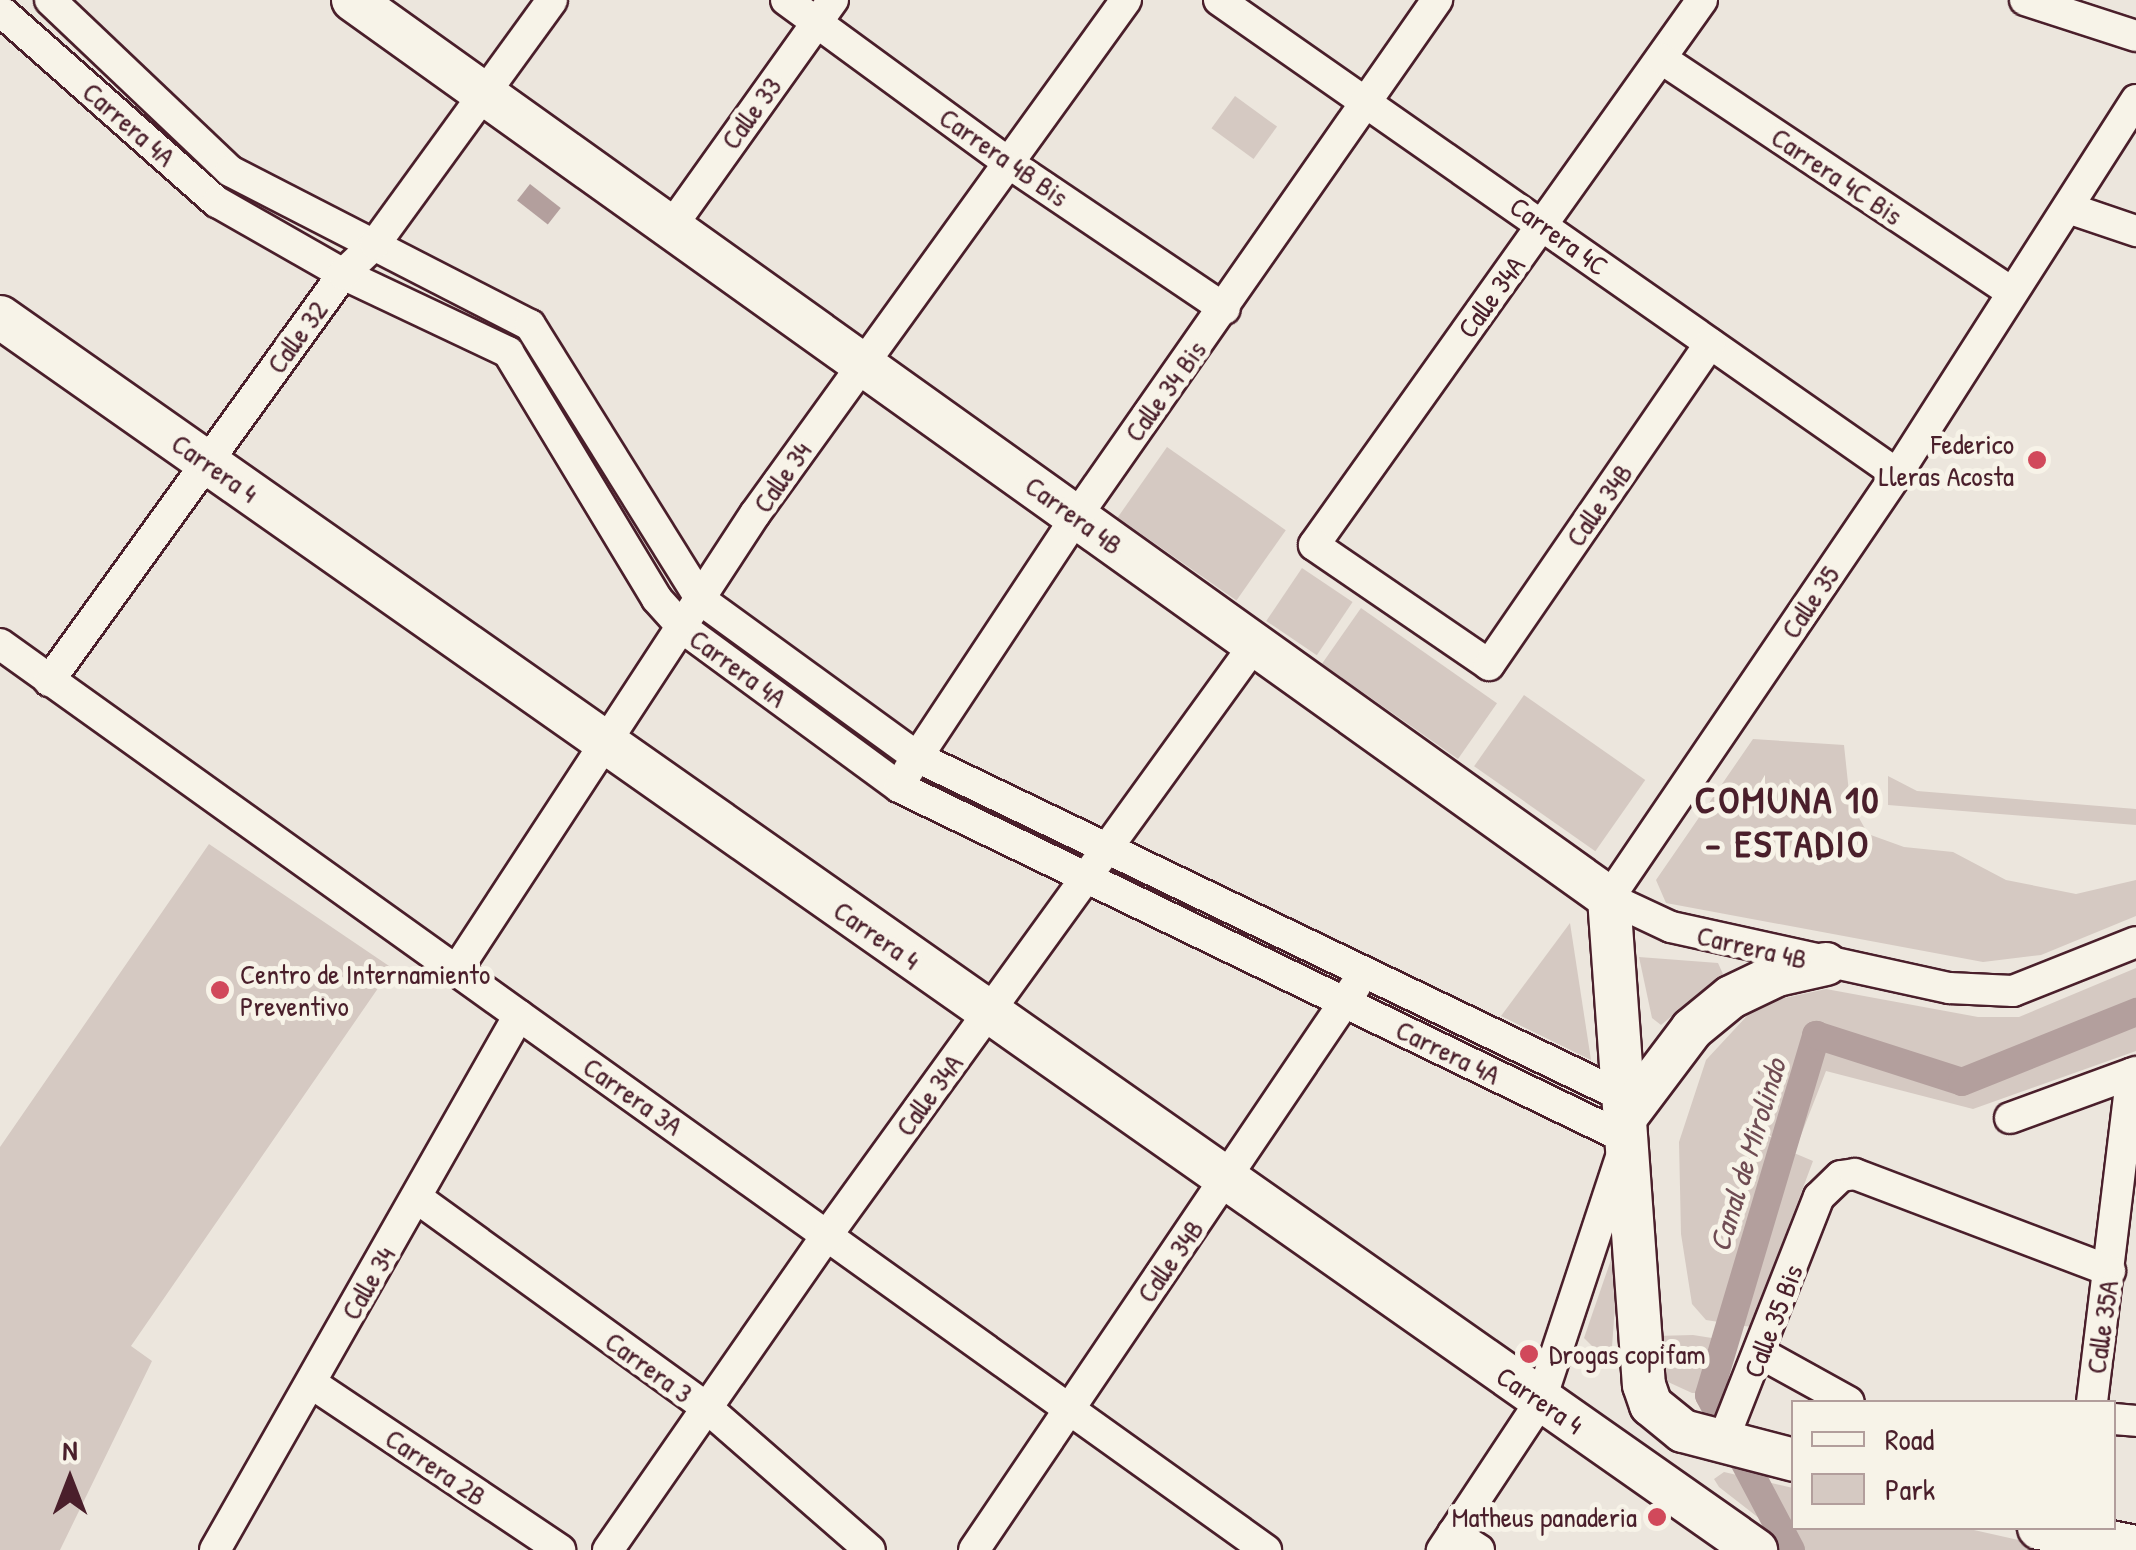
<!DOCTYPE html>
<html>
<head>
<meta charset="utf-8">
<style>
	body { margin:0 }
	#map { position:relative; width:2136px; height:1550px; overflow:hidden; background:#ece6dd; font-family:"Patrick Hand",sans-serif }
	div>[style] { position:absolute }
	.green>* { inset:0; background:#d5c9c2; transform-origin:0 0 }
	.water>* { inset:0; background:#b39f9d; transform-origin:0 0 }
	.canal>* { height:28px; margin:-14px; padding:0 14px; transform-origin:14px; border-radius:14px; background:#b39f9d }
	.roads { filter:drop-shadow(2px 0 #4a1f2b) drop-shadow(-2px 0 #4a1f2b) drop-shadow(0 2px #4a1f2b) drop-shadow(0 -2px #4a1f2b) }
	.minor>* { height:30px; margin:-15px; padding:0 15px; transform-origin:15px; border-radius:15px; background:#f7f3e8 }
	.secondary>* { height:42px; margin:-21px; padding:0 21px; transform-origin:21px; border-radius:21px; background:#f7f3e8 }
	.dots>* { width:28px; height:28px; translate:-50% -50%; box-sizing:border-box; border:5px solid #f7f3e8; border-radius:50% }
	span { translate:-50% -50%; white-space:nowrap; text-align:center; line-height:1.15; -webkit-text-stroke:10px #f7f3e8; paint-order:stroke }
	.street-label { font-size:28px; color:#4a1f2b }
	.poi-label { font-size:28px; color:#4a1f2b }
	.right { translate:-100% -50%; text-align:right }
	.left { translate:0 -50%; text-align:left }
	.water-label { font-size:30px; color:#6f4c53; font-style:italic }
	.district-label { font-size:38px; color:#4a1f2b; font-weight:700; letter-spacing:2.5px }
	.legend { position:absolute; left:1791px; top:1400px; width:325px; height:130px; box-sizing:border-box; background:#f7f3e8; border:2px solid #b29e9c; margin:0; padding:12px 18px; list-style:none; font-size:30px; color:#4a1f2b }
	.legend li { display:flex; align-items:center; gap:20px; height:50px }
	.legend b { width:50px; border:2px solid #b29e9c }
	.north { position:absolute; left:20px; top:1430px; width:100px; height:100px; -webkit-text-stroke:8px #f7f3e8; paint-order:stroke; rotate:0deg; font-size:28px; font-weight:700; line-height:40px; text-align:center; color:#4a1f2b }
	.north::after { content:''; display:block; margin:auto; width:35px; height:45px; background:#4a1f2b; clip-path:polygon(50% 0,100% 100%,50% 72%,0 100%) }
</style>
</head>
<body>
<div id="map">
	<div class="green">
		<i style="left:1235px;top:96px;width:52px;height:40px;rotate:36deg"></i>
		<i style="left:1167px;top:447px;width:145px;height:86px;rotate:35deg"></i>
		<i style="left:1302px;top:568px;width:61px;height:64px;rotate:34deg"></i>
		<i style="left:1361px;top:608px;width:166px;height:68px;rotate:35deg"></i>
		<i style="left:1524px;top:695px;width:148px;height:87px;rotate:35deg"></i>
		<i style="clip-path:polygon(1753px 739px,1844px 745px,1850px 802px,1868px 834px,1904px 847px,1953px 852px,2006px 880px,2076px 894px,2136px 880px,2136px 916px,2041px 955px,1983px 962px,1666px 903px,1656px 880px)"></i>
		<i style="clip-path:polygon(1888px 776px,1917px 791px,2136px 809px,2136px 825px,1888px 805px)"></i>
		<i style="clip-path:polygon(209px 844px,392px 968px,131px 1346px,152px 1361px,60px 1550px,0 1550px,0 1147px)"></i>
		<i style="clip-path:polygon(1570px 923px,1591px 1060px,1501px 1016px)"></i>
		<i style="clip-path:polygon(1639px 957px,1718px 963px,1723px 974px,1661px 1025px,1652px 1018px)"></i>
		<i style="clip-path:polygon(2136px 968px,2136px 1051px,1973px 1109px,1826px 1071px,1794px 1153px,1813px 1161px,1751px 1327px,1706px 1320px,1692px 1304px,1681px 1234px,1679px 1142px,1706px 1060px,1758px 1004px,1826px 989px,1978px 1017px,2019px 1017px)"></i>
		<i style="clip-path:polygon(1614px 1251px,1619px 1251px,1612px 1347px,1598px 1352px,1584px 1338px)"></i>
		<i style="clip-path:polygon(1693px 1335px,1737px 1342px,1719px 1364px,1715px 1393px,1692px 1393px,1655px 1376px,1655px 1336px)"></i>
		<i style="clip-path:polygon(1724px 1472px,1793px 1488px,1794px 1528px,1965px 1528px,2063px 1550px,1800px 1550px,1719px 1487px,1714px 1479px)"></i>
	</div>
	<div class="water">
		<i style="left:530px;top:184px;width:39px;height:21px;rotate:38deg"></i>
	</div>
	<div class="canal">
		<i style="left:1791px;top:1550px;width:175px;rotate:-117.9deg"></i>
		<i style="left:1709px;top:1395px;width:376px;rotate:-73.4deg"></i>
		<i style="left:1816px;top:1035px;width:153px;rotate:17.8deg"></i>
		<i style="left:1962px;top:1082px;width:188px;rotate:-21.9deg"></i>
	</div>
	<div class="roads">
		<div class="minor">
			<i style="left:50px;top:0;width:248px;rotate:43.5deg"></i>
			<i style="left:230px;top:171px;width:337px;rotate:27.2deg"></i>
			<i style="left:530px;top:325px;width:324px;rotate:58.1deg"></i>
			<i style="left:701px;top:600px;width:267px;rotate:36deg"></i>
			<i style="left:917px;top:757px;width:785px;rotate:25.68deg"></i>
			<i style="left:786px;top:0;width:278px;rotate:36.2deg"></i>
			<i style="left:1010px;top:164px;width:259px;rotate:34deg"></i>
			<i style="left:1219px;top:0;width:827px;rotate:34.96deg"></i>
			<i style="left:1702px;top:0;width:669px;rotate:125.45deg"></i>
			<i style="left:1314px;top:545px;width:212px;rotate:34.4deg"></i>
			<i style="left:1489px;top:665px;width:390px;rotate:-55.5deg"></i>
			<i style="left:2025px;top:0;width:117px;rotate:18deg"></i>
			<i style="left:3px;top:13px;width:286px;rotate:41.5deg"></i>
			<i style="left:217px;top:202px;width:145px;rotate:29.7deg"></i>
			<i style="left:343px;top:274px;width:183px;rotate:25.3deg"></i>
			<i style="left:508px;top:352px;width:288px;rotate:58.9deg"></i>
			<i style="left:657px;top:599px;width:40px;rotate:48deg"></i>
			<i style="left:684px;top:629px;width:267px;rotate:36.3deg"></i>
			<i style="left:899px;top:787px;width:809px;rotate:25.8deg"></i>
			<i style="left:1627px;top:1139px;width:277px;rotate:108.3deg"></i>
			<i style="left:1540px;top:1402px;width:178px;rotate:123.5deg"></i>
			<i style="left:1662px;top:59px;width:420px;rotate:33.7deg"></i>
			<i style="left:2136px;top:100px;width:444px;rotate:122.6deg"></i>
			<i style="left:1897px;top:474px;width:513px;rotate:124.19deg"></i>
			<i style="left:1609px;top:898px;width:68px;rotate:25.1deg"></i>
			<i style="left:1671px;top:927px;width:285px;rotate:12.4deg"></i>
			<i style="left:1949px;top:988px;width:64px;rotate:2.7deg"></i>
			<i style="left:2013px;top:991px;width:132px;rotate:-21.7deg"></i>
			<i style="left:2068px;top:208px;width:72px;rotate:18.7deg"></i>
			<i style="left:671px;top:227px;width:279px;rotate:-54.5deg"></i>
			<i style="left:0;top:644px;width:1557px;rotate:35.59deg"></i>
			<i style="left:49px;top:681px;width:502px;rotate:-54.16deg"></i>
			<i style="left:343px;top:274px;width:44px;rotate:-43.2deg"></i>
			<i style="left:375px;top:244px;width:301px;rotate:-54deg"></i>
			<i style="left:908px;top:771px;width:305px;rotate:-56.5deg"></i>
			<i style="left:1076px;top:517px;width:631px;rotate:-55.07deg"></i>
			<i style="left:458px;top:968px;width:543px;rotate:-56.81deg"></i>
			<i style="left:755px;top:514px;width:634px;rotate:-54.18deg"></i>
			<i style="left:2010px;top:1118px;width:134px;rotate:-20.1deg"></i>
			<i style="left:417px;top:1198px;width:358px;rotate:35.9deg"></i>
			<i style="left:707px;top:1408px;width:216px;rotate:41.1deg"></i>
			<i style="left:1762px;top:1354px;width:99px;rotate:28.9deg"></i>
			<i style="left:311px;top:1383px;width:300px;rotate:33.8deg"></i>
			<i style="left:2092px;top:1402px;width:331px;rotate:-83.1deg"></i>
			<i style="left:2114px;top:1419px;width:22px;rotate:5deg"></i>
			<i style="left:1722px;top:1443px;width:264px;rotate:-68.5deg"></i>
			<i style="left:1819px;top:1197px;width:30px;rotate:-44deg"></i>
			<i style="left:1841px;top:1176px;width:14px;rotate:-8deg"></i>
			<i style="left:1855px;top:1174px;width:273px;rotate:20.8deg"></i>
			<i style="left:1453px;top:1533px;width:31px;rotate:33deg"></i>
			<i style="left:215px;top:1550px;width:615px;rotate:-60.39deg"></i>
			<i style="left:608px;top:1550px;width:385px;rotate:-55.2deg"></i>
			<i style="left:828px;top:1234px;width:728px;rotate:-54.11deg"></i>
			<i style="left:974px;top:1550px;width:682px;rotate:-55.94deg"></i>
		</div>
		<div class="secondary">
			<i style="left:353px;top:0;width:1544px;rotate:35.56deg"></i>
			<i style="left:1609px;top:898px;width:488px;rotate:85.9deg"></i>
			<i style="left:1644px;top:1385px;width:21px;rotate:71deg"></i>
			<i style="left:1651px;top:1405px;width:41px;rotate:39.1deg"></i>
			<i style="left:1683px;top:1431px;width:115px;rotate:14.6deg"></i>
			<i style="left:0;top:317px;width:2146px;rotate:35.08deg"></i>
			<i style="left:1625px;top:1118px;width:111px;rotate:-53deg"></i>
			<i style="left:1692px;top:1029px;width:50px;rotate:-39.4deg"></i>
			<i style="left:1731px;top:997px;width:51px;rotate:-25.6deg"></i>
			<i style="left:1777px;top:975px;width:50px;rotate:-12.7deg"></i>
			<i style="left:2039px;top:1528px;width:99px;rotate:11.1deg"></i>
		</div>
	</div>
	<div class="dots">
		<i style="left:2037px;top:460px;background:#d1495b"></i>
		<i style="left:220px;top:990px;background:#d1495b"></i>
		<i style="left:1529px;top:1354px;background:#d1495b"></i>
		<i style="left:1657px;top:1517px;background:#d1495b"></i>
	</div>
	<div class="street-label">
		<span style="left:751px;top:113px;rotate:-54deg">Calle 33</span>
		<span style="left:129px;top:124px;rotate:41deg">Carrera 4A</span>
		<span style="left:1004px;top:157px;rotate:35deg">Carrera 4B Bis</span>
		<span style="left:1837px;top:176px;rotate:34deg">Carrera 4C Bis</span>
		<span style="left:1559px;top:236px;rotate:36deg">Carrera 4C</span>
		<span style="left:1491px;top:297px;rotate:-54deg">Calle 34A</span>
		<span style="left:297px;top:337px;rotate:-54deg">Calle 32</span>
		<span style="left:1165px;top:391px;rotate:-54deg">Calle 34 Bis</span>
		<span style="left:215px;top:468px;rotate:35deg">Carrera 4</span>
		<span style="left:782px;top:477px;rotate:-55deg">Calle 34</span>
		<span style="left:1599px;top:505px;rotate:-55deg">Calle 34B</span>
		<span style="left:1074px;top:515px;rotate:36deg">Carrera 4B</span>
		<span style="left:1810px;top:602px;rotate:-56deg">Calle 35</span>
		<span style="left:738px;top:668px;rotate:36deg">Carrera 4A</span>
		<span style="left:877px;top:935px;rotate:35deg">Carrera 4</span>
		<span style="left:1752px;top:947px;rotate:13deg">Carrera 4B</span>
		<span style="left:1448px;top:1052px;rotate:26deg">Carrera 4A</span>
		<span style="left:929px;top:1095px;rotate:-54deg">Calle 34A</span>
		<span style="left:633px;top:1096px;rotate:35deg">Carrera 3A</span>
		<span style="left:1170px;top:1261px;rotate:-55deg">Calle 34B</span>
		<span style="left:368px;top:1283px;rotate:-60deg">Calle 34</span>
		<span style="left:1773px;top:1321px;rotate:-69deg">Calle 35 Bis</span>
		<span style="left:2102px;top:1327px;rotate:-82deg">Calle 35A</span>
		<span style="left:649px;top:1367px;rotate:36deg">Carrera 3</span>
		<span style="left:1540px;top:1400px;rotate:34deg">Carrera 4</span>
		<span style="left:436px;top:1467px;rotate:34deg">Carrera 2B</span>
	</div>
	<div class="poi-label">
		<span class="right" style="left:2014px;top:460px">Federico<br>Lleras Acosta</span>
		<span class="left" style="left:240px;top:990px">Centro de Internamiento<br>Preventivo</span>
		<span class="left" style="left:1549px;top:1354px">Drogas copifam</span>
		<span class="right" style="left:1637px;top:1517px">Matheus panaderia</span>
	</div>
	<div class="water-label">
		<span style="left:1747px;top:1155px;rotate:-73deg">Canal de Mirolindo</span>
	</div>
	<div class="district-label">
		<span style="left:1788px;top:822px">COMUNA 10<br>- ESTADIO</span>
	</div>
	<ul class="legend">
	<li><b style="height:12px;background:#f7f3e8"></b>Road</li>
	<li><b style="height:28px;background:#d5c9c2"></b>Park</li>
	</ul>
	<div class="north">N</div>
</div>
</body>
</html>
